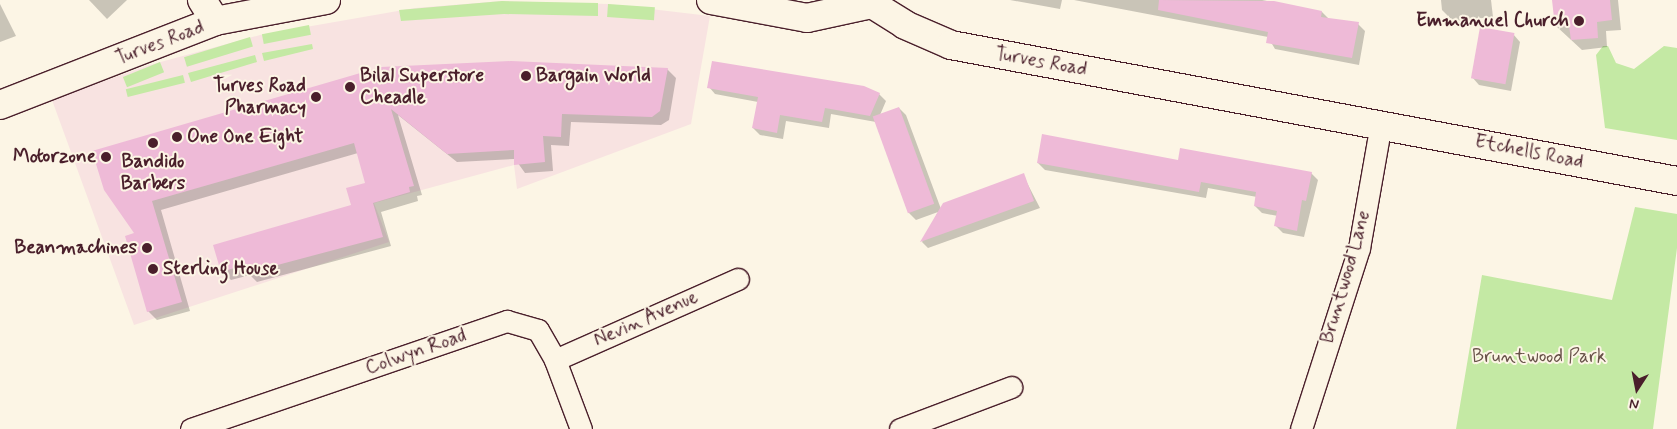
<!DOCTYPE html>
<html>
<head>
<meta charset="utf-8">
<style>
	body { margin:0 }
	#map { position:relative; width:1677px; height:429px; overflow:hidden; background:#fcf5e5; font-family:Mynerve,sans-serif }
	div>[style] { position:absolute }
	.built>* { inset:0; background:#f8e3e1 }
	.green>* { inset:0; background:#c4e9a4; transform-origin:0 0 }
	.shadow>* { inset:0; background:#0003 }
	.building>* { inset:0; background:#eebad7; transform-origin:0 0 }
	.roads { filter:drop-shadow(1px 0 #4a1f2b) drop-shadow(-1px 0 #4a1f2b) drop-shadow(0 1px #4a1f2b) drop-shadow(0 -1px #4a1f2b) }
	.minor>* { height:21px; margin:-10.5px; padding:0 10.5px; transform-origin:10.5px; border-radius:10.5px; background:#fcf5e5 }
	.tertiary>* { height:28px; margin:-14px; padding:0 14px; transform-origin:14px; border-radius:14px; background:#fcf5e5 }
	.dots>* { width:14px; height:14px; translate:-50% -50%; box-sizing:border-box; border:2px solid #fcf5e5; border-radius:50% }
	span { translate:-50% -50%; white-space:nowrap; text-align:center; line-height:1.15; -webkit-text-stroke:4px #fcf5e5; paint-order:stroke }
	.poi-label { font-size:19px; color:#4a1f2b; font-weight:700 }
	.right { translate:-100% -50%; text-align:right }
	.left { translate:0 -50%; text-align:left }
	.street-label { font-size:19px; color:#4a1f2b }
	.park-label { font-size:19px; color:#685249 }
	.north { position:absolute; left:1612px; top:364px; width:50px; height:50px; -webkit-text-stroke:4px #fcf5e5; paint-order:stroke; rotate:191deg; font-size:14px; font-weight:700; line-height:20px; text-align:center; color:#4a1f2b }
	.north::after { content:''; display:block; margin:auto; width:18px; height:22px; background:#4a1f2b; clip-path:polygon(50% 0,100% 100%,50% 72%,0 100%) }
</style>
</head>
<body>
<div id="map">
	<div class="built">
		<i style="clip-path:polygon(502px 1px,608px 4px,710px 16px,691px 124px,517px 189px,514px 165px,374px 203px,389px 242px,134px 325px,52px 100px,146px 66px,260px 35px,415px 8px)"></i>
	</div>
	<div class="green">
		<i style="clip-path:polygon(502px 1px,598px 3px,598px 16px,504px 14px,401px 21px,399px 10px)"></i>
		<i style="left:608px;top:4px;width:47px;height:13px;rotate:4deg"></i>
		<i style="left:309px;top:25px;width:10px;height:48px;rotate:79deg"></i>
		<i style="left:250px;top:37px;width:10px;height:69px;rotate:73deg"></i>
		<i style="clip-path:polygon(312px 44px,313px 49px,264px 61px,262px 53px)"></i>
		<i style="clip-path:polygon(1603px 46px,1608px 46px,1616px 63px,1634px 69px,1664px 46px,1677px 48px,1677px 140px,1605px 128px,1596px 55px)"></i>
		<i style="clip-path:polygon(255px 55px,257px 62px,191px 82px,188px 73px)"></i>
		<i style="left:160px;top:62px;width:11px;height:40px;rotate:68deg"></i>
		<i style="left:183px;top:75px;width:8px;height:59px;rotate:76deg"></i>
		<i style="clip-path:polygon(1635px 207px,1677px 214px,1677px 248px,1653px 429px,1456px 429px,1482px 275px,1612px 300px)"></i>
	</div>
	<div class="shadow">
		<i style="clip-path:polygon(89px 0,127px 0,107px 19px)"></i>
		<i style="clip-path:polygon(1010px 0,1062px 0,1060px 9px)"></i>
		<i style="clip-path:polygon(1074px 0,1262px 0,1322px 12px,1329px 19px,1358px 24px,1365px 31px,1359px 65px,1275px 49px,1268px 37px)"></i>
		<i style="clip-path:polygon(1441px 0,1491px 0,1493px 17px,1453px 21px,1442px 10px)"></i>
		<i style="clip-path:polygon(1553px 0,1618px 0,1621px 30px,1606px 31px,1607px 47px,1582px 50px,1556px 26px)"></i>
		<i style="clip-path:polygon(0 4px,16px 36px,0 42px)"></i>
		<i style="clip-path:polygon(1513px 34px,1520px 42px,1511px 91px,1479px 85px,1472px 77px)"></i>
		<i style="clip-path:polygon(667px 69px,676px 78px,669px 120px,661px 125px,571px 122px,569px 146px,551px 145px,553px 171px,525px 173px,515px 159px,457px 162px,398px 115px,422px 195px,417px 196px,418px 201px,381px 212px,391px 246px,257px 282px,250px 275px,231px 280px,222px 271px,352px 206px,366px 183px,358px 153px,161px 210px,190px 311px,157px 320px,148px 311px,136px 234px,94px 151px)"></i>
		<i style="clip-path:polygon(709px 87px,879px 94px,886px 101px,880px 115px,899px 108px,906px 115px,941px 209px,1023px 175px,1040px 208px,928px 248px,922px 242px,938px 212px,916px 220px,909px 213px,876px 122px,831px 114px,829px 128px,786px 121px,783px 139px,760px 135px,753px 128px,758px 102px,715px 94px)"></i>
		<i style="clip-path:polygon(1179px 161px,1311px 173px,1318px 180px,1304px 237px,1283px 233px,1276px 226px,1278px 216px,1262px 213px,1255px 206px,1257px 197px,1208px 188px,1206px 198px,1045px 170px,1038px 163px)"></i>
	</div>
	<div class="building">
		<i style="clip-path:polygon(1159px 0,1274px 1px,1322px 11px,1321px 17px,1359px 22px,1352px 58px,1266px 43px,1268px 32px,1158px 10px)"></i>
		<i style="clip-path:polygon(1552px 0,1610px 0,1612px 20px,1597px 22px,1598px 38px,1571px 40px,1569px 26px,1555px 27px)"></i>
		<i style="left:1480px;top:27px;width:35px;height:52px;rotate:10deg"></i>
		<i style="clip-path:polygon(511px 61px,668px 68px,660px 111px,652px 117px,562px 114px,561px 137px,543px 136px,545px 162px,514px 165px,514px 150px,447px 154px,391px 109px,414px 186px,409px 187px,410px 192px,373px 203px,383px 237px,247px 273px,244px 265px,221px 272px,213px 245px,351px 205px,346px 188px,365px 183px,354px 143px,152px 201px,182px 302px,147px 312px,125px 236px,134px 233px,104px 190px,92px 151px,381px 67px)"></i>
		<i style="clip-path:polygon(712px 61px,864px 86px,880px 93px,870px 116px,825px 108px,822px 122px,780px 115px,777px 133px,752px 128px,758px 97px,707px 88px)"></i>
		<i style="left:899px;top:107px;width:103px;height:28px;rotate:70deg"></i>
		<i style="clip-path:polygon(1042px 134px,1178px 160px,1180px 148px,1312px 172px,1306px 201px,1302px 200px,1297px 231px,1274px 226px,1277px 211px,1254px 206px,1256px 192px,1201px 182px,1199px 192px,1037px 163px)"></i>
		<i style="clip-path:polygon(1024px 173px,1034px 201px,920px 242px,943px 203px)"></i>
	</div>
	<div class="roads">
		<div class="minor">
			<i style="left:555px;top:360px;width:200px;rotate:-23.9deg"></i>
			<i style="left:191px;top:429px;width:334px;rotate:-18.9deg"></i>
			<i style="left:507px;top:321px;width:32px;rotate:16deg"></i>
			<i style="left:538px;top:330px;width:34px;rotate:60deg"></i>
			<i style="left:555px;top:360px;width:74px;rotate:69.4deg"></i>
			<i style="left:900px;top:429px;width:119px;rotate:-20.7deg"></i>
			<i style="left:1301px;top:429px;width:190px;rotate:-72.2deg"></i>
			<i style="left:1359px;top:248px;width:127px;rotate:-80deg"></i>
		</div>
		<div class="tertiary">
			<i style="left:202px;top:0;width:25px;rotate:58deg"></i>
			<i style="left:711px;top:0;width:98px;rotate:10.6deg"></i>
			<i style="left:807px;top:18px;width:66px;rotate:-12.2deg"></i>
			<i style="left:872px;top:4px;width:39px;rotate:32deg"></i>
			<i style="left:905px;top:25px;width:50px;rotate:23.5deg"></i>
			<i style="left:951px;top:45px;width:739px;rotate:10.61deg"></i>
			<i style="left:0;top:105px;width:231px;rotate:-21.3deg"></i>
			<i style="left:215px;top:21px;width:113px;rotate:-10.7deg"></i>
		</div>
	</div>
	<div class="dots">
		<i style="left:1579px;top:21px;background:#4a1f2b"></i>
		<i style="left:526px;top:76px;background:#4a1f2b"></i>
		<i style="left:350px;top:87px;background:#4a1f2b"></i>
		<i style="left:316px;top:97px;background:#4a1f2b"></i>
		<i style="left:177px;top:137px;background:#4a1f2b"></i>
		<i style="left:153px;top:143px;background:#4a1f2b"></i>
		<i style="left:106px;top:157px;background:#4a1f2b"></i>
		<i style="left:147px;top:248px;background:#4a1f2b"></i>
		<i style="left:153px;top:269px;background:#4a1f2b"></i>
	</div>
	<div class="poi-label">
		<span class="right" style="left:1569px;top:21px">Emmanuel Church</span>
		<span class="left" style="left:360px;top:87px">Bilal Superstore<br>Cheadle</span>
		<span class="left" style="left:536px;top:76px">Bargain World</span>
		<span class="right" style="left:306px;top:97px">Turves Road<br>Pharmacy</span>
		<span class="left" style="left:187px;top:137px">One One Eight</span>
		<span class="right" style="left:96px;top:157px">Motorzone</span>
		<span style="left:153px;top:173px">Bandido<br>Barbers</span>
		<span class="right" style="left:137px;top:248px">Beanmachines</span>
		<span class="left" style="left:163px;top:269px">Sterling House</span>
	</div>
	<div class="street-label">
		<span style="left:160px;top:43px;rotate:-21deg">Turves Road</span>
		<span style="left:1041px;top:62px;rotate:10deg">Turves Road</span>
		<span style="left:1529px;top:152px;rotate:11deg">Etchells Road</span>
		<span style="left:1346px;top:277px;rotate:-74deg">Bruntwood Lane</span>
		<span style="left:646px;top:319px;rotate:-24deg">Nevin Avenue</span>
		<span style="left:416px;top:352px;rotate:-19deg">Colwyn Road</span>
	</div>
	<div class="park-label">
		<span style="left:1539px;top:357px">Bruntwood Park</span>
	</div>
	<div class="north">N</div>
</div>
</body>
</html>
